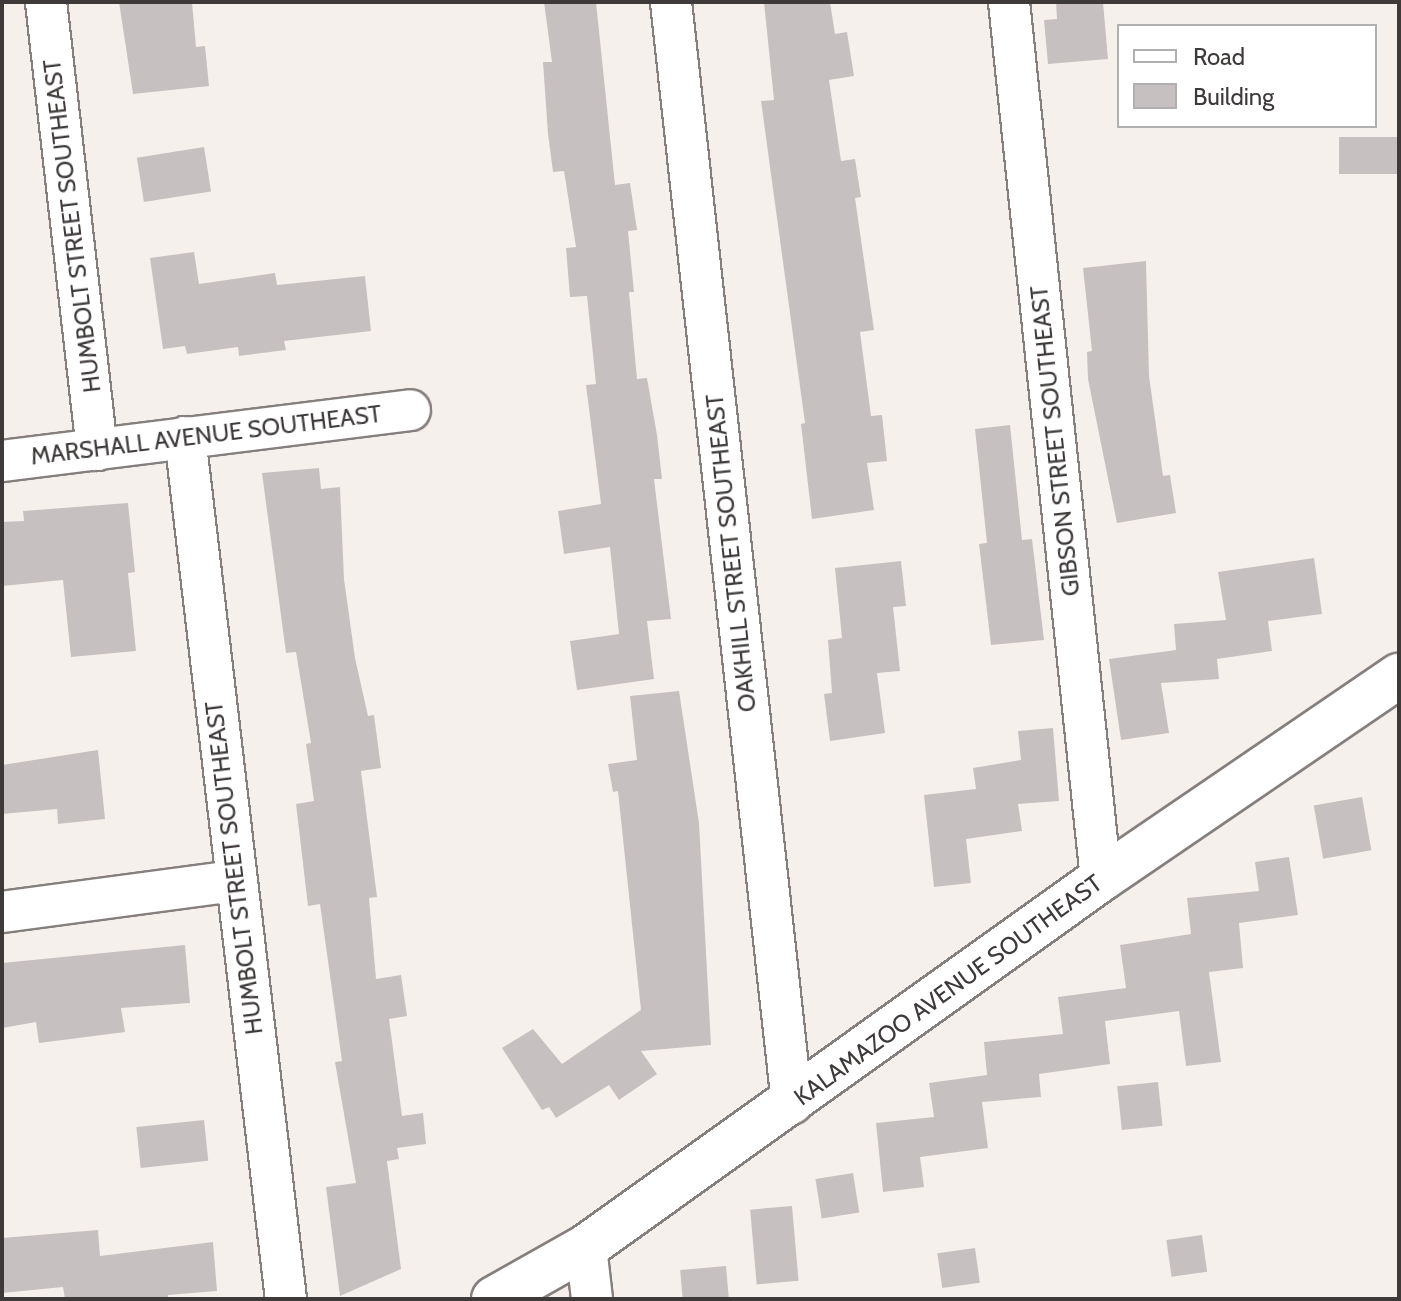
<!DOCTYPE html>
<html>
<head>
<meta charset="utf-8">
<style>
	body { margin:0 }
	#map { position:relative; width:1401px; height:1301px; overflow:hidden; background:#f6f0ed; font-family:Cabin,sans-serif }
	div>[style] { position:absolute }
	.building>* { inset:0; background:#c7c0c0; transform-origin:0 0 }
	.roads { filter:drop-shadow(2px 0 #857f7d) drop-shadow(-2px 0 #857f7d) drop-shadow(0 2px #857f7d) drop-shadow(0 -2px #857f7d) }
	.minor>* { height:40px; margin:-20px; padding:0 20px; transform-origin:20px; border-radius:20px; background:#fff }
	.tertiary>* { height:44px; margin:-22px; padding:0 22px; transform-origin:22px; border-radius:22px; background:#fff }
	span { translate:-50% -50%; white-space:nowrap; text-align:center; line-height:1.15; -webkit-text-stroke:7px #fff; paint-order:stroke }
	.street-label { font-size:24px; color:#3d3a39 }
	.frame { position:absolute; inset:0; border:4px solid #3d3a39; pointer-events:none }
	.legend { position:absolute; left:1117px; top:24px; width:260px; height:104px; box-sizing:border-box; background:#fff; border:2px solid #b1b0b0; margin:0; padding:10px 14px; list-style:none; font-size:24px; color:#3d3a39 }
	.legend li { display:flex; align-items:center; gap:16px; height:40px }
	.legend b { width:40px; border:2px solid #b1b0b0 }
</style>
</head>
<body>
<div id="map">
	<div class="building">
		<i style="clip-path:polygon(119px 2px,192px 2px,196px 47px,205px 46px,209px 86px,133px 94px)"></i>
		<i style="clip-path:polygon(544px 2px,596px 2px,615px 185px,630px 183px,637px 230px,628px 231px,634px 292px,629px 292px,637px 379px,647px 378px,657px 435px,662px 479px,654px 479px,671px 619px,647px 621px,654px 679px,577px 690px,570px 641px,619px 634px,610px 547px,564px 554px,558px 511px,601px 504px,586px 385px,596px 384px,587px 296px,570px 297px,566px 248px,576px 247px,564px 171px,553px 172px,548px 134px,543px 62px,552px 62px)"></i>
		<i style="clip-path:polygon(764px 2px,830px 2px,835px 34px,847px 32px,854px 76px,829px 80px,841px 161px,855px 159px,861px 197px,855px 198px,874px 330px,860px 332px,871px 416px,882px 415px,887px 461px,867px 463px,874px 510px,812px 519px,801px 424px,805px 423px,761px 101px,774px 100px)"></i>
		<i style="clip-path:polygon(1056px 2px,1103px 2px,1108px 59px,1048px 64px,1044px 20px,1057px 19px)"></i>
		<i style="left:1399px;top:137px;width:37px;height:60px;rotate:90deg"></i>
		<i style="left:204px;top:147px;width:45px;height:68px;rotate:81deg"></i>
		<i style="clip-path:polygon(194px 252px,199px 284px,275px 273px,277px 285px,365px 276px,371px 331px,284px 341px,286px 350px,239px 356px,238px 347px,187px 354px,185px 346px,163px 349px,150px 258px)"></i>
		<i style="clip-path:polygon(1146px 261px,1149px 376px,1163px 476px,1170px 475px,1176px 513px,1117px 523px,1088px 379px,1087px 352px,1092px 351px,1083px 268px)"></i>
		<i style="clip-path:polygon(1010px 425px,1022px 540px,1032px 539px,1044px 640px,991px 645px,979px 544px,987px 543px,975px 429px)"></i>
		<i style="clip-path:polygon(319px 468px,321px 489px,340px 487px,344px 579px,355px 658px,368px 716px,374px 715px,381px 768px,361px 771px,377px 897px,369px 898px,376px 979px,401px 975px,407px 1016px,389px 1019px,402px 1116px,423px 1113px,426px 1144px,397px 1148px,399px 1159px,387px 1161px,401px 1269px,340px 1296px,326px 1187px,356px 1183px,335px 1062px,342px 1061px,320px 904px,308px 906px,296px 804px,314px 801px,306px 744px,311px 743px,296px 652px,286px 653px,262px 473px)"></i>
		<i style="clip-path:polygon(128px 503px,135px 572px,128px 573px,136px 651px,71px 657px,63px 580px,2px 586px,2px 522px,24px 521px,23px 511px)"></i>
		<i style="clip-path:polygon(1314px 558px,1322px 614px,1268px 621px,1272px 651px,1217px 659px,1219px 679px,1161px 683px,1169px 733px,1121px 740px,1109px 659px,1176px 650px,1174px 624px,1226px 620px,1218px 572px)"></i>
		<i style="clip-path:polygon(901px 561px,906px 606px,893px 607px,900px 671px,877px 673px,885px 733px,830px 741px,824px 694px,832px 693px,828px 640px,842px 638px,835px 568px)"></i>
		<i style="clip-path:polygon(679px 691px,699px 823px,711px 1045px,641px 1051px,657px 1074px,619px 1100px,609px 1085px,556px 1118px,549px 1107px,542px 1110px,502px 1048px,533px 1029px,562px 1064px,641px 1010px,618px 791px,613px 792px,608px 764px,637px 760px,630px 696px)"></i>
		<i style="clip-path:polygon(1053px 728px,1059px 801px,1018px 804px,1022px 831px,966px 839px,971px 883px,934px 887px,924px 795px,976px 789px,973px 768px,1021px 760px,1018px 731px)"></i>
		<i style="clip-path:polygon(98px 750px,105px 819px,58px 824px,57px 809px,2px 814px,2px 765px)"></i>
		<i style="left:1362px;top:797px;width:54px;height:49px;rotate:80deg"></i>
		<i style="clip-path:polygon(1289px 857px,1298px 915px,1239px 923px,1243px 968px,1209px 972px,1221px 1062px,1186px 1066px,1179px 1011px,1105px 1021px,1110px 1064px,1039px 1074px,1041px 1097px,982px 1102px,988px 1148px,920px 1157px,924px 1187px,883px 1192px,876px 1123px,934px 1117px,929px 1083px,987px 1075px,984px 1042px,1063px 1034px,1058px 997px,1126px 988px,1120px 945px,1191px 934px,1187px 898px,1259px 891px,1255px 862px)"></i>
		<i style="clip-path:polygon(185px 945px,190px 1003px,121px 1008px,125px 1032px,39px 1043px,36px 1022px,2px 1028px,2px 963px)"></i>
		<i style="left:1158px;top:1082px;width:44px;height:41px;rotate:84deg"></i>
		<i style="left:204px;top:1120px;width:41px;height:68px;rotate:84deg"></i>
		<i style="left:853px;top:1173px;width:40px;height:38px;rotate:81deg"></i>
		<i style="left:792px;top:1206px;width:75px;height:42px;rotate:85deg"></i>
		<i style="clip-path:polygon(98px 1230px,100px 1256px,213px 1242px,217px 1291px,168px 1295px,168px 1299px,65px 1299px,63px 1287px,2px 1293px,2px 1238px)"></i>
		<i style="left:1202px;top:1235px;width:37px;height:36px;rotate:82deg"></i>
		<i style="left:975px;top:1248px;width:35px;height:38px;rotate:82deg"></i>
		<i style="left:726px;top:1266px;width:33px;height:46px;rotate:85deg"></i>
	</div>
	<div class="roads">
		<div class="minor">
			<i style="left:46px;top:2px;width:451px;rotate:83.5deg"></i>
			<i style="left:671px;top:2px;width:1108px;rotate:83.73deg"></i>
			<i style="left:1009px;top:2px;width:882px;rotate:84.01deg"></i>
			<i style="left:185px;top:437px;width:868px;rotate:83.32deg"></i>
			<i style="left:2px;top:461px;width:411px;rotate:-7.1deg"></i>
			<i style="left:2px;top:912px;width:234px;rotate:-7.6deg"></i>
			<i style="left:586px;top:1247px;width:52px;rotate:83.4deg"></i>
		</div>
		<div class="tertiary">
			<i style="left:494px;top:1299px;width:106px;rotate:-29.5deg"></i>
			<i style="left:586px;top:1247px;width:633px;rotate:-35.55deg"></i>
			<i style="left:1101px;top:879px;width:361px;rotate:-34.3deg"></i>
		</div>
	</div>
	<div class="street-label">
		<span style="left:72px;top:226px;rotate:-97deg">HUMBOLT STREET SOUTHEAST</span>
		<span style="left:206px;top:435px;rotate:-7deg">MARSHALL AVENUE SOUTHEAST</span>
		<span style="left:1055px;top:441px;rotate:-96deg">GIBSON STREET SOUTHEAST</span>
		<span style="left:731px;top:553px;rotate:-96deg">OAKHILL STREET SOUTHEAST</span>
		<span style="left:234px;top:868px;rotate:-97deg">HUMBOLT STREET SOUTHEAST</span>
		<span style="left:948px;top:990px;rotate:-36deg">KALAMAZOO AVENUE SOUTHEAST</span>
	</div>
	<div class="frame"></div>
	<ul class="legend">
	<li><b style="height:10px;background:#fff"></b>Road</li>
	<li><b style="height:22px;background:#c7c0c0"></b>Building</li>
	</ul>
</div>
</body>
</html>
